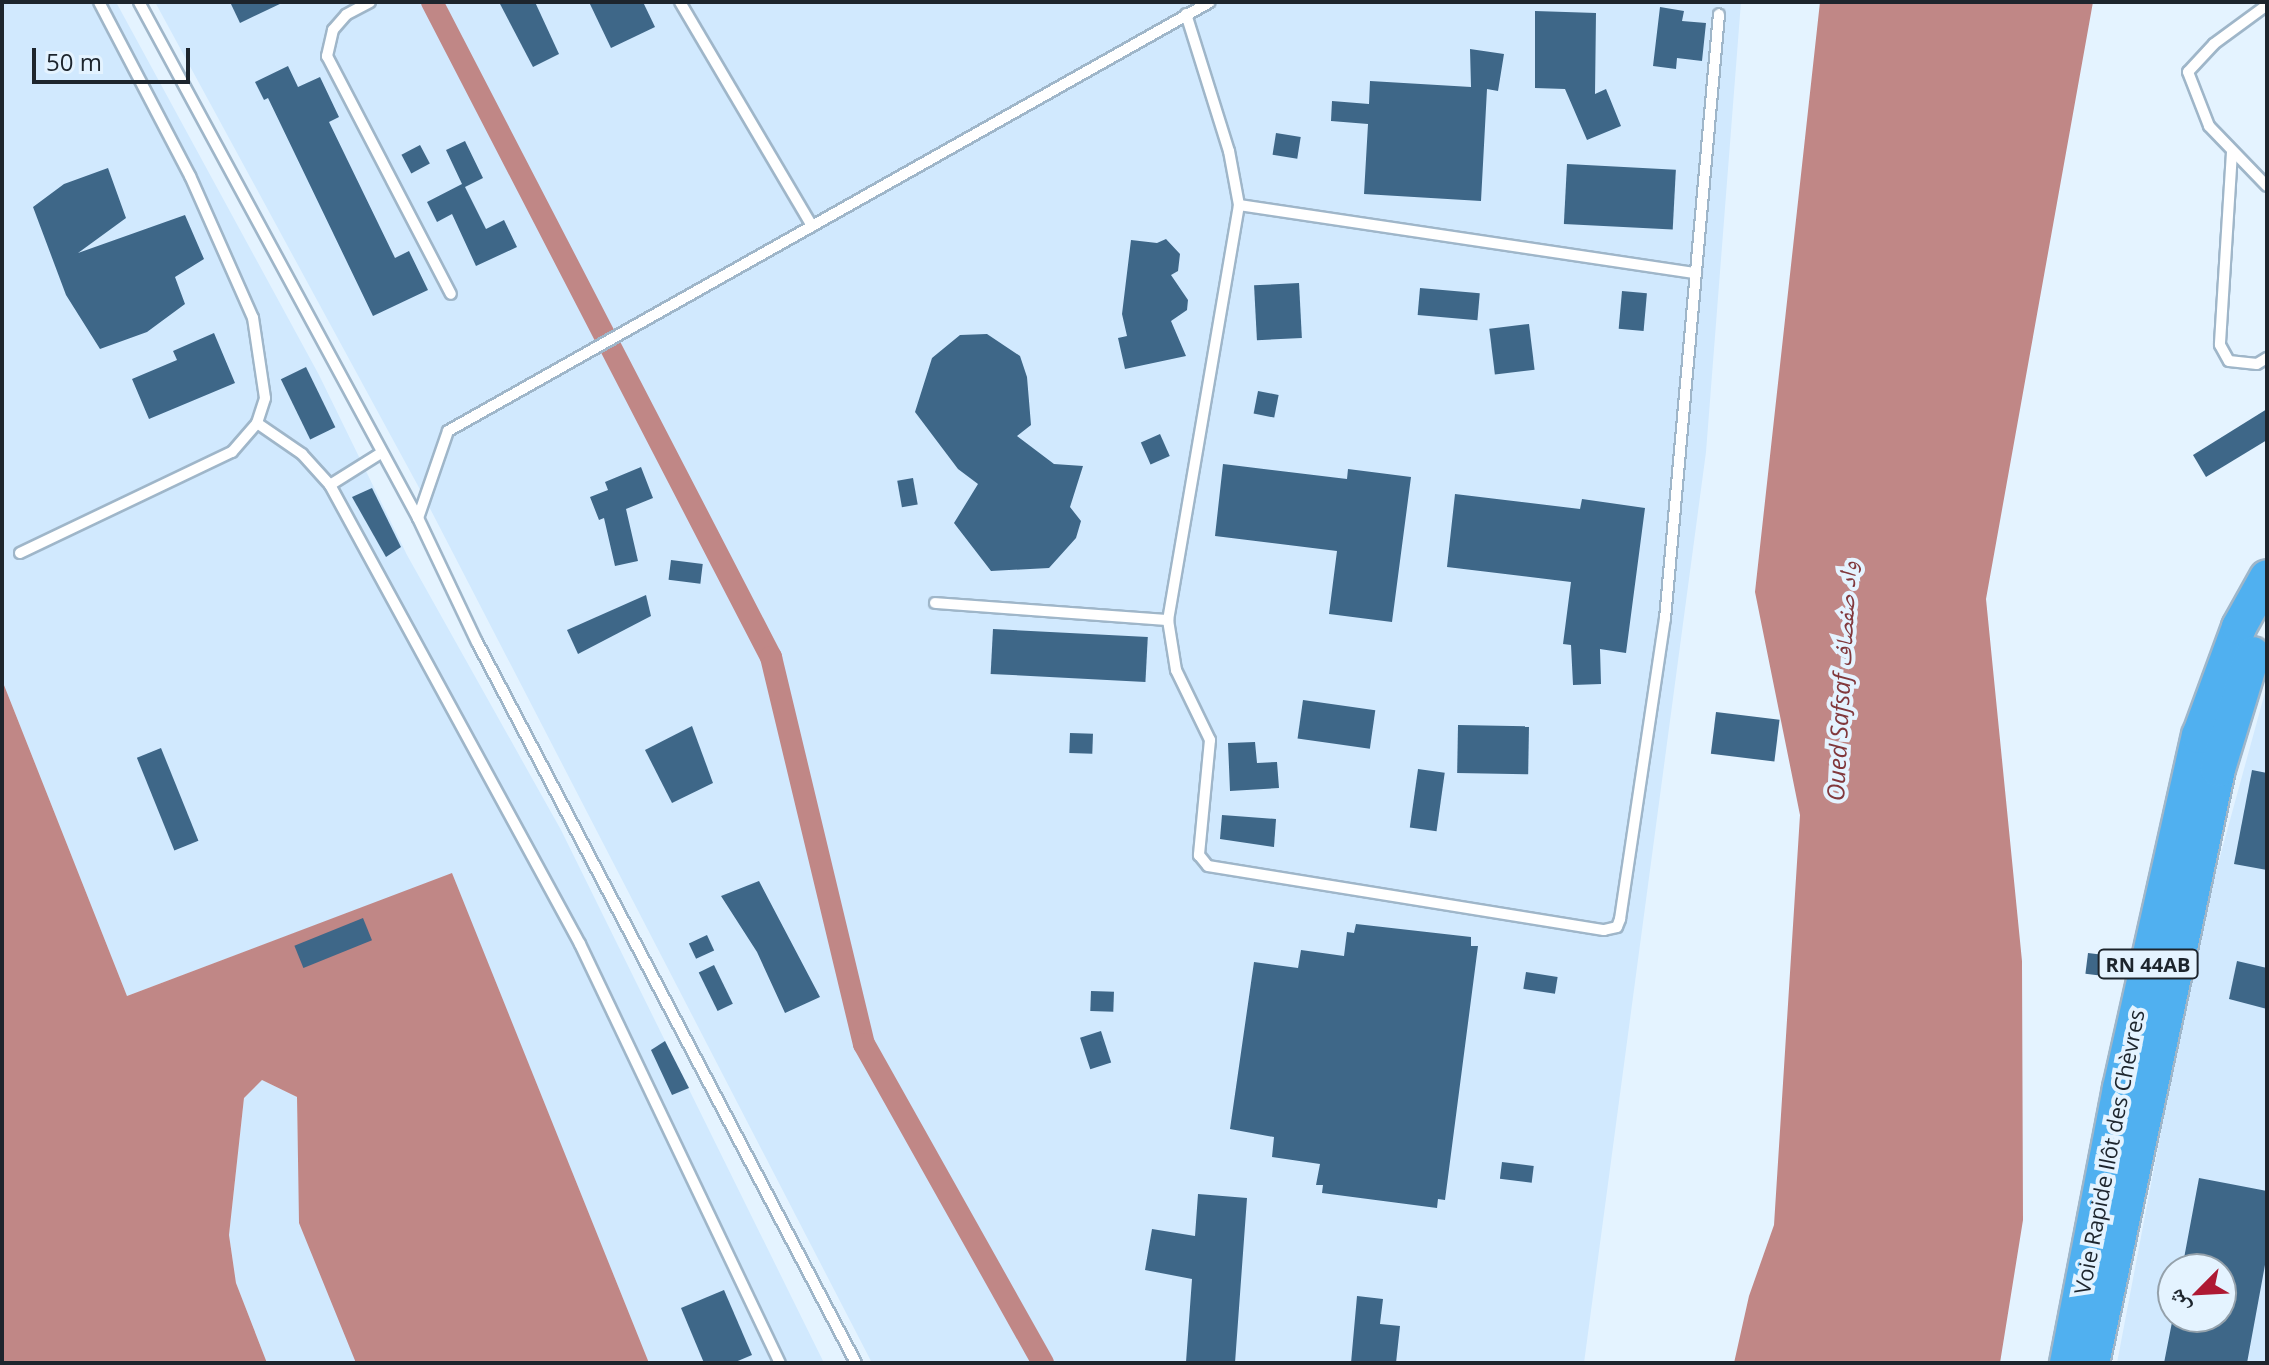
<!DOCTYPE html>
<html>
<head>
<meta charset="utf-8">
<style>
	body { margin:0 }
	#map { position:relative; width:2269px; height:1365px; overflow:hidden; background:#e4f3ff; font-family:"Open Sans","Noto Naskh Arabic",sans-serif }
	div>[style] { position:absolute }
	.built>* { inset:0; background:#d1e9fe }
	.water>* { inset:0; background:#c08786 }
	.canal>* { height:22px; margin:-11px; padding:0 11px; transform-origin:11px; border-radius:11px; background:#c08786 }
	.building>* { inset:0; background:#3e6788; transform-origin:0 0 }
	.roads { filter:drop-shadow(2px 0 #9fb6c9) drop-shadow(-2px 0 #9fb6c9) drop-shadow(0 2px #9fb6c9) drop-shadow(0 -2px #9fb6c9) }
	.service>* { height:10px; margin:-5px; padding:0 5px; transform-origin:5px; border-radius:5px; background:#fff }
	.trunk>* { height:34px; margin:-17px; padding:0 17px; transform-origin:17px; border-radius:17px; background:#50b0f0 }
	span { translate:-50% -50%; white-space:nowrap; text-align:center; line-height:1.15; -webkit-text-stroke:8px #e4f3ff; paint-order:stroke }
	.shield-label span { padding:2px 6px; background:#e4f3ff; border:2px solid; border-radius:6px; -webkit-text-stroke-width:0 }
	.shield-label { font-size:20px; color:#1d252d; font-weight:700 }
	.street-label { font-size:22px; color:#1d252d }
	.water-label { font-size:24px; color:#81383c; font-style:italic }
	.frame { position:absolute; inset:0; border:4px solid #1d252d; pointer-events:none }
	.north { position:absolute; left:2157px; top:1253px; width:80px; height:80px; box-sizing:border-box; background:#e4f3ff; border:2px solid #94a1ab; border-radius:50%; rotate:246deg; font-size:22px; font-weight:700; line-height:32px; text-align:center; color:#1d252d }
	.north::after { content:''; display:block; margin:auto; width:28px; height:36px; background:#ae1933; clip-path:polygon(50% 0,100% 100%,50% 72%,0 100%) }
	.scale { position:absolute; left:32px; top:48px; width:158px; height:36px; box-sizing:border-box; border:4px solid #1d252d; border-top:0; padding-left:10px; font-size:24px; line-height:28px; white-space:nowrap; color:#1d252d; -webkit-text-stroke:6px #e4f3ff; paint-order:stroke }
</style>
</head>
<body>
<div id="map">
	<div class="built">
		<i style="clip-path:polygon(2px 2px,116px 2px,319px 375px,407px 555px,561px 830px,824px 1363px,649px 1363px,452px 874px,127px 996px,2px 680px)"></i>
		<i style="clip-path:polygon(155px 2px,1741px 2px,1706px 452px,1584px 1363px,872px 1363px,423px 495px)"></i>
		<i style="clip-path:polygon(evenodd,2267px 685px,2267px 1363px,2117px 1363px,2198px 937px,2267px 685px,2173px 1269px,2221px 1269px,2221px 1317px,2173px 1317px,2173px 1269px)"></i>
		<i style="clip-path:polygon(262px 1080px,297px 1097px,299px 1200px,356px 1363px,267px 1363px,236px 1283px,229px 1235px,244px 1098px)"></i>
	</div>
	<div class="water">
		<i style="clip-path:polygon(1820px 2px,2093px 2px,1986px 599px,2022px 961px,2023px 1220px,2000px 1363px,1734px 1363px,1749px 1296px,1774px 1225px,1800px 815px,1755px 592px)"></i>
		<i style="clip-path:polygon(2px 680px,127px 996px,452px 873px,649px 1363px,356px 1363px,299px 1223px,297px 1097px,262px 1080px,244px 1098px,229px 1235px,236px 1283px,267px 1363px,2px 1363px)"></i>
	</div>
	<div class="canal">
		<i style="left:432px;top:2px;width:738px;rotate:62.64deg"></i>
		<i style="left:771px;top:657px;width:398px;rotate:76.5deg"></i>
		<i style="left:864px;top:1044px;width:366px;rotate:60.7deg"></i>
	</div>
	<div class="building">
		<i style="clip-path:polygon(230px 2px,284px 2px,240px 23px)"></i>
		<i style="clip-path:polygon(499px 2px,535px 2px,559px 54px,533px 67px)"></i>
		<i style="clip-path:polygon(589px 2px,643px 2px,655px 27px,611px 48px)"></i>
		<i style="clip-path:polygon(1660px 7px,1684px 11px,1682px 21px,1706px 23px,1702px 61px,1677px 58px,1676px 69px,1653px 66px)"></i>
		<i style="clip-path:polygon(1535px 11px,1596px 13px,1595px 94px,1606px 89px,1621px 126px,1587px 140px,1565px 89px,1535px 88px)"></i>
		<i style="clip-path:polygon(1470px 49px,1504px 54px,1498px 91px,1487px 89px,1481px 201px,1364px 194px,1368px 124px,1331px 121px,1332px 101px,1369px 104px,1370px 81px,1471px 87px)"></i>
		<i style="clip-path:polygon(288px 66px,298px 87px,320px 77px,339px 117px,329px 122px,395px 258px,409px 251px,428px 290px,373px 316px,268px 98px,264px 100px,255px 82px)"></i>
		<i style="left:1276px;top:133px;width:25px;height:22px;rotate:9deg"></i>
		<i style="clip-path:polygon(465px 141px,483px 178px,465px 187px,486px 229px,504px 220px,517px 247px,476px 266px,452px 214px,437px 222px,427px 202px,462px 184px,446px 150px)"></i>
		<i style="left:420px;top:145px;width:21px;height:21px;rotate:62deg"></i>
		<i style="left:1567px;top:164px;width:109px;height:60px;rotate:3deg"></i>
		<i style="clip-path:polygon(108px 168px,126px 218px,78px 253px,185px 215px,204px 259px,175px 277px,185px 304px,147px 332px,100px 349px,66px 295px,33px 207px,64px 184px)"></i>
		<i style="clip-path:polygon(1166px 239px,1180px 254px,1178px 271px,1171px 275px,1188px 300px,1187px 310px,1171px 321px,1186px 356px,1125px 369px,1118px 338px,1127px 336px,1122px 314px,1131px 240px,1157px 243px)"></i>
		<i style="left:1299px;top:283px;width:55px;height:45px;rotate:87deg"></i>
		<i style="left:1420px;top:288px;width:60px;height:27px;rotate:5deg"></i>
		<i style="left:1622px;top:291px;width:25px;height:38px;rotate:5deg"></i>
		<i style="left:1529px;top:324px;width:46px;height:40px;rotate:83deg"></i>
		<i style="clip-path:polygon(214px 333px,235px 383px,149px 419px,132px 379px,177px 360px,173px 351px)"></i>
		<i style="clip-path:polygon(987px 334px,1020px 356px,1027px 377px,1031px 425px,1017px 436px,1054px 464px,1083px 466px,1070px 507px,1081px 521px,1076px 538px,1049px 568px,991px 571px,954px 523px,978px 484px,958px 469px,915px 412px,932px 358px,960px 335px)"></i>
		<i style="left:306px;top:367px;width:67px;height:28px;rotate:64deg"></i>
		<i style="left:1258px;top:391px;width:21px;height:23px;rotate:11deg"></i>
		<i style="clip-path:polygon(2267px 409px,2267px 440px,2206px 477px,2193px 455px)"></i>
		<i style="left:1160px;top:434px;width:24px;height:21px;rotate:66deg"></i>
		<i style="clip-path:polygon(1223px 464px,1347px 479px,1348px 469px,1411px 477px,1392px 622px,1329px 614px,1337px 551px,1215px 536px)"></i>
		<i style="clip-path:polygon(641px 467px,653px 498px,626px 509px,638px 561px,615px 566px,604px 518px,599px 520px,590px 497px,608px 490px,605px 482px)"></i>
		<i style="left:913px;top:478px;width:27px;height:16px;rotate:80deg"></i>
		<i style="clip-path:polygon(372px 488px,401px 547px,386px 557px,352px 497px)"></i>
		<i style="clip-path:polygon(1455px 494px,1580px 509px,1582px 499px,1645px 508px,1626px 653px,1600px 649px,1601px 684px,1573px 685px,1571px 645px,1563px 644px,1571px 582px,1447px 567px)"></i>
		<i style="left:671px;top:560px;width:32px;height:20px;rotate:7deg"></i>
		<i style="clip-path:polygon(646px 595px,651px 616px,578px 654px,567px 630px)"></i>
		<i style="left:993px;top:629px;width:155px;height:45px;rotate:3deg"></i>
		<i style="left:1303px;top:700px;width:73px;height:39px;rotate:8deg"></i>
		<i style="left:1716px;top:712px;width:64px;height:42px;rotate:7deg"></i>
		<i style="left:1458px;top:725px;width:71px;height:48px;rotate:1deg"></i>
		<i style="clip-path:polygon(692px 726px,713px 783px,672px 803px,645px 750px)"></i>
		<i style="left:1070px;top:733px;width:23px;height:20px;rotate:2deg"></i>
		<i style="clip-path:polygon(1255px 742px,1257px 763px,1277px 762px,1279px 788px,1230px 791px,1228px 743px)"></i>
		<i style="left:161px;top:748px;width:100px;height:26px;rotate:68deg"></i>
		<i style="left:1418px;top:769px;width:27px;height:59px;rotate:8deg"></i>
		<i style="clip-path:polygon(2252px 770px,2267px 773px,2267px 870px,2234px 864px)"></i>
		<i style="clip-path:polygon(1222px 815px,1276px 819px,1274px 847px,1220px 839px)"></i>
		<i style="clip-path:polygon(759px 881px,820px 997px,785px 1013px,757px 952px,721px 896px)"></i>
		<i style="left:363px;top:918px;width:24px;height:74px;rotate:68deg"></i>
		<i style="clip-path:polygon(1356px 924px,1471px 937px,1471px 946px,1478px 946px,1445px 1200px,1438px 1199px,1437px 1208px,1322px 1193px,1323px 1185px,1316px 1185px,1320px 1164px,1272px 1157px,1274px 1137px,1230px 1129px,1254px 962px,1298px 968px,1301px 950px,1344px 956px,1347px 932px,1354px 933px)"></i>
		<i style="left:707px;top:935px;width:17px;height:20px;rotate:65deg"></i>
		<i style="left:2088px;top:953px;width:39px;height:21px;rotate:7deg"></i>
		<i style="clip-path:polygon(2237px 961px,2267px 968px,2267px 1009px,2229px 999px)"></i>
		<i style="left:714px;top:965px;width:43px;height:17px;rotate:64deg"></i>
		<i style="left:1526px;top:972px;width:32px;height:17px;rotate:9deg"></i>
		<i style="left:1091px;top:991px;width:23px;height:20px;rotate:2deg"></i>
		<i style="left:1101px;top:1031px;width:33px;height:22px;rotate:72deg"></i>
		<i style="clip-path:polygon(665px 1041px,689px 1088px,672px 1095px,651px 1050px)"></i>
		<i style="left:1502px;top:1162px;width:32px;height:17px;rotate:7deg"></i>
		<i style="clip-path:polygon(2199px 1178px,2267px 1191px,2267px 1254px,2247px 1363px,2164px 1363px,2173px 1317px,2221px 1317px,2221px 1269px,2182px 1269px)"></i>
		<i style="clip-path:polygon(1198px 1194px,1247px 1198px,1235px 1363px,1186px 1362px,1192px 1279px,1145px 1270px,1152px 1229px,1195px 1236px)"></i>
		<i style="clip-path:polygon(724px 1290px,752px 1355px,733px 1363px,704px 1363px,681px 1308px)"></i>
		<i style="clip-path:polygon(1357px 1296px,1383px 1299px,1380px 1324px,1400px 1326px,1396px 1363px,1351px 1363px)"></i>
	</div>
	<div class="roads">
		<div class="service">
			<i style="left:139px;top:2px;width:587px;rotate:61.6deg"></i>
			<i style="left:418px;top:518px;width:137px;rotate:64.6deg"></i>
			<i style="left:477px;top:642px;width:815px;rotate:62.27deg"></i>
			<i style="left:370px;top:2px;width:27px;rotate:152deg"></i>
			<i style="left:346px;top:15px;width:20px;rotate:131deg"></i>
			<i style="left:333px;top:30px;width:27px;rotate:103deg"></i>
			<i style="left:327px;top:56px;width:268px;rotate:62.5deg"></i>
			<i style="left:680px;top:2px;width:260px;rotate:59.5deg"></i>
			<i style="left:2267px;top:5px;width:66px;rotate:143.7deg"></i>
			<i style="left:2214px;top:44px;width:38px;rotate:133deg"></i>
			<i style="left:2188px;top:72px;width:58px;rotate:68.7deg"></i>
			<i style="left:2209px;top:126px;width:83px;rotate:46deg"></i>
			<i style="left:1186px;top:14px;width:144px;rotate:72.6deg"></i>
			<i style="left:1229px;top:151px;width:55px;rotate:79.5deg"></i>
			<i style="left:1239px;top:205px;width:421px;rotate:99.7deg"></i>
			<i style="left:1168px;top:620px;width:51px;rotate:80.9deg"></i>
			<i style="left:1176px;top:670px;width:78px;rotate:64.1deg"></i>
			<i style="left:1210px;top:740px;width:116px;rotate:95.5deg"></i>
			<i style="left:1199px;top:855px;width:14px;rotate:51deg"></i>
			<i style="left:1208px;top:866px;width:401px;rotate:9.2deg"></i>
			<i style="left:1604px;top:930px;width:13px;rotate:-13deg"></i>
			<i style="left:1617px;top:927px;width:9px;rotate:-69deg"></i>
			<i style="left:1620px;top:919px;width:303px;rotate:-81.5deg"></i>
			<i style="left:1665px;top:619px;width:607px;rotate:-84.9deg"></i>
			<i style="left:2232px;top:152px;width:193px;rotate:93.6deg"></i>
			<i style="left:2220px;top:345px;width:18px;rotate:61deg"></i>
			<i style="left:2229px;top:361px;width:28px;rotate:6deg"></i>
			<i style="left:2257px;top:364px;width:12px;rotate:-31deg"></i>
			<i style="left:1239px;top:205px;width:462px;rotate:8.5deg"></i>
			<i style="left:257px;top:423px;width:55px;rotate:34.6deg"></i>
			<i style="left:302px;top:454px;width:42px;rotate:47.9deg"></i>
			<i style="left:330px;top:485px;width:523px;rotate:61.42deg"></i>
			<i style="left:580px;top:944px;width:464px;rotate:64.5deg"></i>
			<i style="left:330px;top:485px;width:60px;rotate:-32.1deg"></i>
			<i style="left:418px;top:518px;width:92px;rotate:-71deg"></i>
			<i style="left:448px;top:431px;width:874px;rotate:-29.38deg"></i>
			<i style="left:20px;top:553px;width:235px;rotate:-25.5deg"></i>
			<i style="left:232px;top:452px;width:38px;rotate:-49deg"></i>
			<i style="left:257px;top:423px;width:26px;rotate:-72deg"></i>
			<i style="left:265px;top:398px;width:81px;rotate:-98.5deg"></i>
			<i style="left:253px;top:318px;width:155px;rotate:-113.9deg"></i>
			<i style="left:190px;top:176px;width:196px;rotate:-117.6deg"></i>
			<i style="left:935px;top:603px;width:234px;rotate:4.2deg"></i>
		</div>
		<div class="trunk">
			<i style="left:2067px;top:1363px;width:280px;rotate:-79.1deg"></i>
			<i style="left:2120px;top:1088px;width:361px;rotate:-77.4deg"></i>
			<i style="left:2199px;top:736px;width:116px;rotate:-69.8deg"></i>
			<i style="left:2239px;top:627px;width:57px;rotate:-60.8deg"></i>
			<i style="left:2092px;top:1363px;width:607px;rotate:-78.02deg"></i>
			<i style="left:2218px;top:769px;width:120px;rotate:-73.1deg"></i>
		</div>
	</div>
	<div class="shield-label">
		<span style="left:2148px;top:964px">RN 44AB</span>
	</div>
	<div class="street-label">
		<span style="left:2109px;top:1152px;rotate:-79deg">Voie Rapide Ilôt des Chèvres</span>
	</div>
	<div class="water-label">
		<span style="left:1841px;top:681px;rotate:-87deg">Oued Safsaf واد صفصاف</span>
	</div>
	<div class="frame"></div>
	<div class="north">ش</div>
	<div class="scale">50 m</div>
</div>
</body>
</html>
